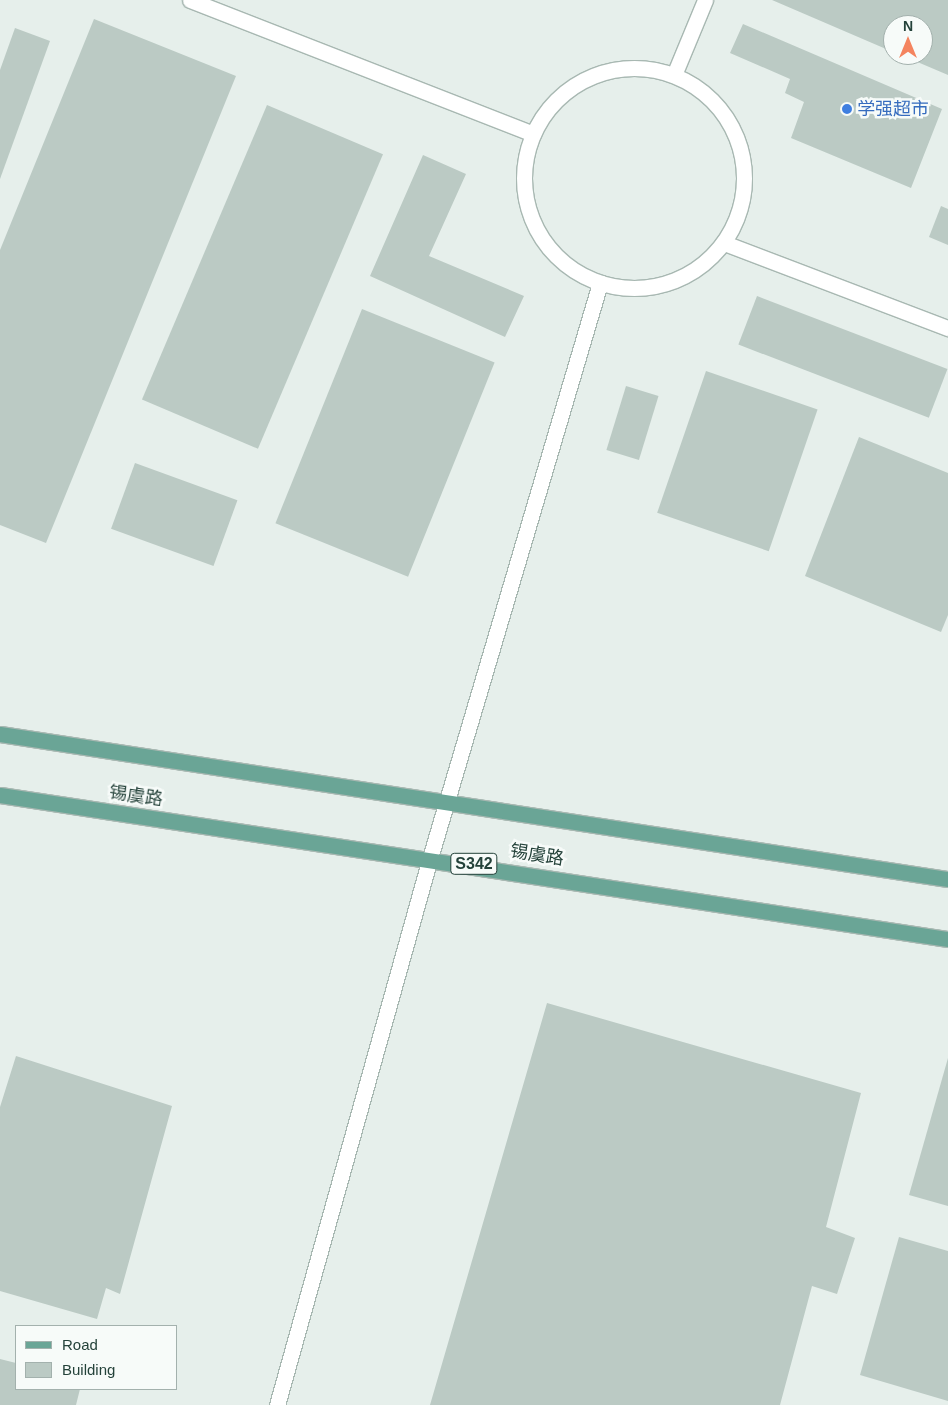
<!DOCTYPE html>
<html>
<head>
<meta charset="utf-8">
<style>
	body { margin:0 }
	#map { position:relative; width:948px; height:1405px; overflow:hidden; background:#e6efeb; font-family:Helvetica,"Noto Sans SC",sans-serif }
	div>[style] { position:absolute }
	.building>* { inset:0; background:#bbcac4; transform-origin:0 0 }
	.roads { filter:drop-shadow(1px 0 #a8b8b2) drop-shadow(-1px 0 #a8b8b2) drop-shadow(0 1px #a8b8b2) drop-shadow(0 -1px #a8b8b2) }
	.street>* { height:15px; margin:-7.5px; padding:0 7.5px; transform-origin:7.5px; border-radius:7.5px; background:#fff }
	.street>.ring { margin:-7.5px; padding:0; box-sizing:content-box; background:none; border:15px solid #fff; border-radius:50% }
	.primary>* { height:15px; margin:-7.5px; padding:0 7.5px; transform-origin:7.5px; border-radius:7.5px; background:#6aa596 }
	.dots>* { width:14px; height:14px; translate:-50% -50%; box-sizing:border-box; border:2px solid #f7fbf9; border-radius:50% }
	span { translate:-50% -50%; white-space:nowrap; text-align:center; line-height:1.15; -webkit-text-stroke:5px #f7fbf9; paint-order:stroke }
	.shield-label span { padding:1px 4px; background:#f7fbf9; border:1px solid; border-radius:4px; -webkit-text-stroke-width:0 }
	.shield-label { font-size:16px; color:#24423a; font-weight:700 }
	.shop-label { font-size:18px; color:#366cbe }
	.left { translate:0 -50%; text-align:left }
	.street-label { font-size:18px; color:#24423a }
	.legend { position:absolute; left:15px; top:1325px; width:162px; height:65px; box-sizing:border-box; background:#f7fbf9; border:1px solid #a3b1ad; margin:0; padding:6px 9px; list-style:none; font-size:15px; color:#24423a }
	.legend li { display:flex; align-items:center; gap:10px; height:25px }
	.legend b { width:25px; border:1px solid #a3b1ad }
	.north { position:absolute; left:883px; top:15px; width:50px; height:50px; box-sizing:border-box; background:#f7fbf9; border:1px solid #a3b1ad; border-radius:50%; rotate:0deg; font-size:14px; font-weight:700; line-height:20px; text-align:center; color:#24423a }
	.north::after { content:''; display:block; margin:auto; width:18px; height:22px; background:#f4845f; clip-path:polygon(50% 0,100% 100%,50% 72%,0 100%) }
</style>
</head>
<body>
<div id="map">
	<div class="building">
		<i style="clip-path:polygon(772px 0,948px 0,948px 75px,901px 55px,923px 55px,923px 25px,893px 25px,893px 52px)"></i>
		<i style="clip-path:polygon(94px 19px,236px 76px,46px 543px,0 525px,0 250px)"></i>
		<i style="clip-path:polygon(743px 24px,942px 109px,911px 188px,791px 138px,804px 102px,785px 93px,790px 79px,730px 53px)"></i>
		<i style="clip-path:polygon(15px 28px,50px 41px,0 179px,0 70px)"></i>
		<i style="left:267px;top:105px;width:126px;height:320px;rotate:23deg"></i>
		<i style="clip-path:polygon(423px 155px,466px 174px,429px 256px,524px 296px,505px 337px,370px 276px)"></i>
		<i style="clip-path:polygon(941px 206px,948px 209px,948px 245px,929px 237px)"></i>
		<i style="left:757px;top:296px;width:204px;height:52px;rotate:21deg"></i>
		<i style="left:362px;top:309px;width:143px;height:231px;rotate:22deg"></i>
		<i style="left:706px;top:371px;width:118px;height:150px;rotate:19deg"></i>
		<i style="left:626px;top:386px;width:34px;height:67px;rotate:17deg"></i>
		<i style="clip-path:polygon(859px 437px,948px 473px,948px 615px,941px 632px,805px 576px)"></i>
		<i style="left:135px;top:463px;width:109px;height:70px;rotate:20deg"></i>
		<i style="clip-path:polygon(547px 1003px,861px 1093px,826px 1227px,855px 1238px,837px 1294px,812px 1286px,780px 1405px,430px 1405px)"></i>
		<i style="clip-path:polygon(16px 1056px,172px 1106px,120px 1294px,106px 1288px,97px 1319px,0 1291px,0 1107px)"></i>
		<i style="clip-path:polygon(948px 1058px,948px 1206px,909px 1195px)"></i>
		<i style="clip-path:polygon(899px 1237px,948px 1251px,948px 1401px,860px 1375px)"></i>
		<i style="clip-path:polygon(0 1359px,16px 1363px,16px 1389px,80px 1389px,76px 1405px,0 1405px)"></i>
	</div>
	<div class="roads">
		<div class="street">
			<i style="left:190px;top:0;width:368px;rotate:21.3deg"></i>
			<i class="ring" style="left:524px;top:68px;width:205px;height:205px"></i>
			<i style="left:674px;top:75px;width:81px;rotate:-67.5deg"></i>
			<i style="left:724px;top:243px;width:240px;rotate:20.8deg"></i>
			<i style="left:277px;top:1405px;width:568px;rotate:-74.37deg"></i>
			<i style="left:430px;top:858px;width:600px;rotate:-73.53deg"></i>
		</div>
		<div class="primary">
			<i style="left:0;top:734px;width:959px;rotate:8.7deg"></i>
			<i style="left:0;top:795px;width:959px;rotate:8.64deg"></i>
		</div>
	</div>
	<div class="dots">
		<i style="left:847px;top:109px;background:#3f7fe0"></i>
	</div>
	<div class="shield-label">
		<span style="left:474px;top:864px">S342</span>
	</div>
	<div class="shop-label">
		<span class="left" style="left:857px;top:109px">学强超市</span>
	</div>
	<div class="street-label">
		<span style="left:136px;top:796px;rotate:8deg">锡虞路</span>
		<span style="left:537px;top:855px;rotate:9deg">锡虞路</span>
	</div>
	<ul class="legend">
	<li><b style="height:6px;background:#6aa596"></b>Road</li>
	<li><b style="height:14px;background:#bbcac4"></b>Building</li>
	</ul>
	<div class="north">N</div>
</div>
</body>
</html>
